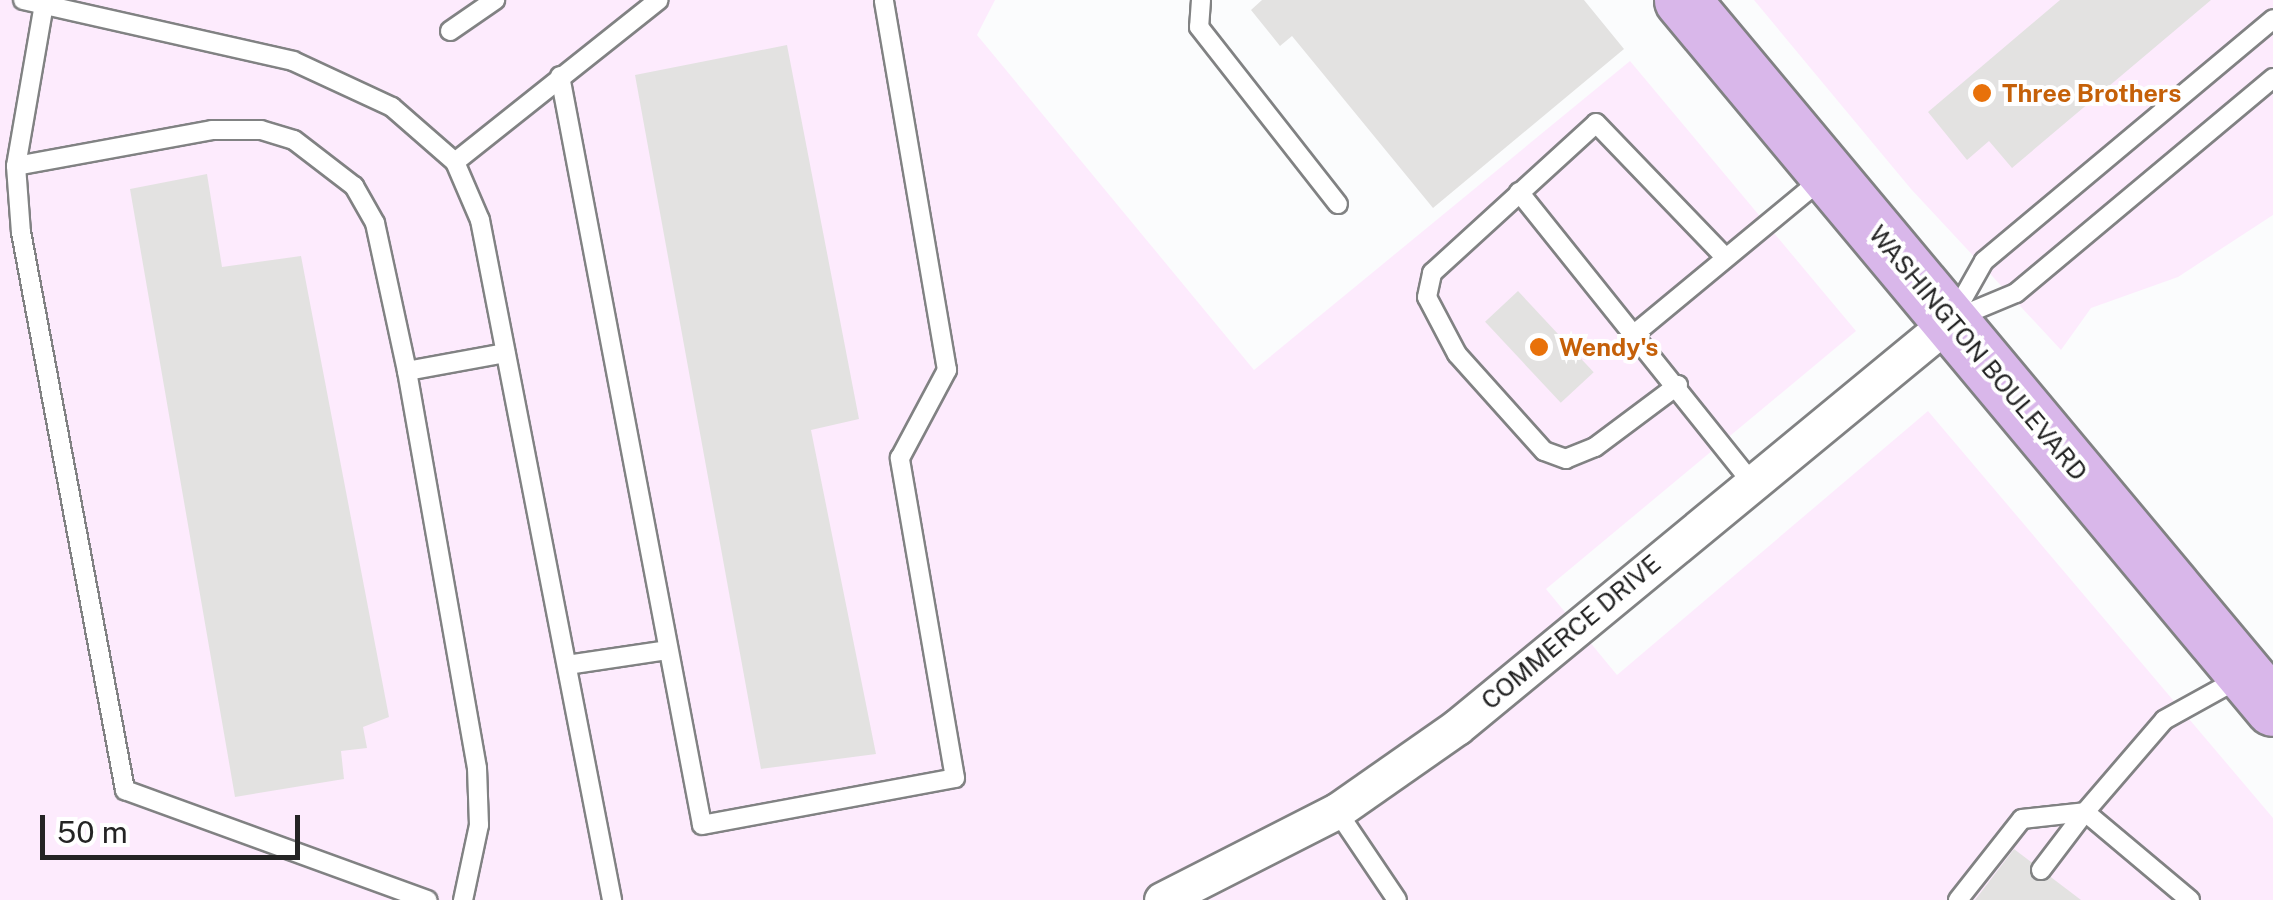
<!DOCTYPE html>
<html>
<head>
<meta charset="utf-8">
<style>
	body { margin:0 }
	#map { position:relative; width:2273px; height:900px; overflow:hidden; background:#fbfcfd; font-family:"Public Sans",sans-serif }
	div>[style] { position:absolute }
	.commercial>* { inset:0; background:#fdebfd }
	.building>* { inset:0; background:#e3e2e1; transform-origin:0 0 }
	.roads { filter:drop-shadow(2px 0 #818283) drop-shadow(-2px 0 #818283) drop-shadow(0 2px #818283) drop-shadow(0 -2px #818283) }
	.lane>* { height:18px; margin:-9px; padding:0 9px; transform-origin:9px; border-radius:9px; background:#fff }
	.street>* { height:35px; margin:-17.5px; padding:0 17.5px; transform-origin:17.5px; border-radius:17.5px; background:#fff }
	.primary>* { height:55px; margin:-27.5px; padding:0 27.5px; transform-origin:27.5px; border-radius:27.5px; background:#d9b7ea }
	.dots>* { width:28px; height:28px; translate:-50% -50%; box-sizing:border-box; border:5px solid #fff; border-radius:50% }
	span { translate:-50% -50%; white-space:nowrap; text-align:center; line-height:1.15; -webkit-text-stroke:8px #fff; paint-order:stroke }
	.food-label { font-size:25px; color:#c56008; font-weight:700 }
	.left { translate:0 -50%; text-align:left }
	.street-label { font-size:25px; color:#242424 }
	.scale { position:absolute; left:40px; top:815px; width:260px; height:45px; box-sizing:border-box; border:5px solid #242424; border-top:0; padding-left:12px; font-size:30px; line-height:35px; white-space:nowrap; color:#242424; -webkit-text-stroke:8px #fff; paint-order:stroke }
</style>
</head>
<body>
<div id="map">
	<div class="commercial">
		<i style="clip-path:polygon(0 0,995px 0,977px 35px,1254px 370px,1630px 61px,1856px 331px,1546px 589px,1617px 675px,1928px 411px,2273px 818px,2273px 900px,0 900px)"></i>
		<i style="clip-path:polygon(1754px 0,2273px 0,2273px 215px,2178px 277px,2091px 308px,2061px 350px,1911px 189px)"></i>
	</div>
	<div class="building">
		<i style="clip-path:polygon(1262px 0,1584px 0,1624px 49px,1433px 208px,1292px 36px,1280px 46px,1251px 10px)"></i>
		<i style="clip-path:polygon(2060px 0,2211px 0,2012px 168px,1989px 141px,1967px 160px,1928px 112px)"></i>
		<i style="clip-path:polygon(787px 45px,859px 419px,811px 430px,876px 754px,761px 769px,635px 75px)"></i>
		<i style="clip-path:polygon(207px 174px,222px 267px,301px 256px,389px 717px,363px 727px,367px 748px,341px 751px,344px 779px,235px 797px,130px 189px)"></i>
		<i style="left:1518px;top:291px;width:111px;height:45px;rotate:47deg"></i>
		<i style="clip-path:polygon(2014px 849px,2081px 900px,1975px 900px)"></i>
	</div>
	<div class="roads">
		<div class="lane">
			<i style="left:23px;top:0;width:277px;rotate:12.7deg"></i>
			<i style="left:293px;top:61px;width:109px;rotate:24.9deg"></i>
			<i style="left:392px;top:107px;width:84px;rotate:41.1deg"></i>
			<i style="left:455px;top:162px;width:63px;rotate:66.7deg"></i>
			<i style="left:480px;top:220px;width:693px;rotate:79.01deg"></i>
			<i style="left:1201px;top:0;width:27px;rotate:94deg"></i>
			<i style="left:1199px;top:27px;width:225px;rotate:51.9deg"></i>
			<i style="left:44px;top:4px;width:164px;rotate:99.8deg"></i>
			<i style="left:16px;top:166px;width:66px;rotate:85.7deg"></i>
			<i style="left:21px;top:232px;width:568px;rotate:79.44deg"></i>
			<i style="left:125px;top:790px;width:322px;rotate:20deg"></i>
			<i style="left:450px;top:31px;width:55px;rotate:-34.6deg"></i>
			<i style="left:560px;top:76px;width:762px;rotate:79.26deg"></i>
			<i style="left:702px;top:825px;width:257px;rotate:-10.5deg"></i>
			<i style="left:955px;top:778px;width:325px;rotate:-99.8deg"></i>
			<i style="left:900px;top:458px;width:100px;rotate:-61.9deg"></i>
			<i style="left:947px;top:370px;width:375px;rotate:-99.7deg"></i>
			<i style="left:455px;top:162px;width:260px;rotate:-38.5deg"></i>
			<i style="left:16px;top:166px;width:199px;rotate:-10.4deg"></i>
			<i style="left:212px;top:130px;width:49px"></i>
			<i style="left:261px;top:130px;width:34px;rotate:17deg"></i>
			<i style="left:294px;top:140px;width:76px;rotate:37.5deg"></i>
			<i style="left:354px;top:186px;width:43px;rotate:60.4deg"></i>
			<i style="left:375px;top:223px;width:151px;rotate:77.8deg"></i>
			<i style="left:407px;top:371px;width:403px;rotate:80deg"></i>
			<i style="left:477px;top:768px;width:57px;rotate:88deg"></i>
			<i style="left:479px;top:825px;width:77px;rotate:102deg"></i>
			<i style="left:1519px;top:192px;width:373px;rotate:51.3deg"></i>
			<i style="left:1953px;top:316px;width:63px;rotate:-60.6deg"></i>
			<i style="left:1984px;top:261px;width:377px;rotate:-39.9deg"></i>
			<i style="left:1956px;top:318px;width:65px;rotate:-22.6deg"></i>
			<i style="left:2016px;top:293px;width:335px;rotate:-39.9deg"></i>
			<i style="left:1638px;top:331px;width:241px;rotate:-39.6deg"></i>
			<i style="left:407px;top:371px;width:100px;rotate:-10.4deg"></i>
			<i style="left:1678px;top:385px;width:104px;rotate:143.2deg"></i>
			<i style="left:1595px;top:447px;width:31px;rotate:158deg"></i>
			<i style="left:1566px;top:459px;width:23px;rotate:-160deg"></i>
			<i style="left:1544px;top:451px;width:130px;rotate:-131.9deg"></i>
			<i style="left:1457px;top:354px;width:64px;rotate:-117.8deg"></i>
			<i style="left:1427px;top:297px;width:25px;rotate:-78deg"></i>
			<i style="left:1432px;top:273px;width:222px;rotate:-42.4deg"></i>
			<i style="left:1596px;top:123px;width:187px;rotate:46.1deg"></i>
			<i style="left:567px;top:665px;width:101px;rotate:-8.5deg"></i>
			<i style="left:1337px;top:811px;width:107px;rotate:56deg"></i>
			<i style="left:2041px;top:870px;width:73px;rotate:-52.8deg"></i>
			<i style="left:1958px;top:900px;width:103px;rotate:-51.7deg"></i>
			<i style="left:2022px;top:819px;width:63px;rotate:-6.3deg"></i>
			<i style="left:2190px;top:900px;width:137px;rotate:-140deg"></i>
			<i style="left:2085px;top:812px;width:121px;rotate:-49.3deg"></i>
			<i style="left:2164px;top:720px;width:87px;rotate:-28.9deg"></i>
		</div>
		<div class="street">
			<i style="left:1162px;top:900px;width:196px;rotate:-27deg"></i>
			<i style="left:1337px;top:811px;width:146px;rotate:-35deg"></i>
			<i style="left:1457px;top:727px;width:640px;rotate:-39.48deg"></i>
		</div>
		<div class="primary">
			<i style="left:1682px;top:0;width:922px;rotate:50.15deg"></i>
		</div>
	</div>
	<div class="dots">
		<i style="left:1982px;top:93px;background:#e8710a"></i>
		<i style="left:1539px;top:347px;background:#e8710a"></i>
	</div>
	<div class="food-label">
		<span class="left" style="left:2002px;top:93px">Three Brothers</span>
		<span class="left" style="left:1559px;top:347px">Wendy's</span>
	</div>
	<div class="street-label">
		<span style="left:1978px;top:353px;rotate:50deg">WASHINGTON BOULEVARD</span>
		<span style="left:1571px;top:632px;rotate:-40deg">COMMERCE DRIVE</span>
	</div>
	<div class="scale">50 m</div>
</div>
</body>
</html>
